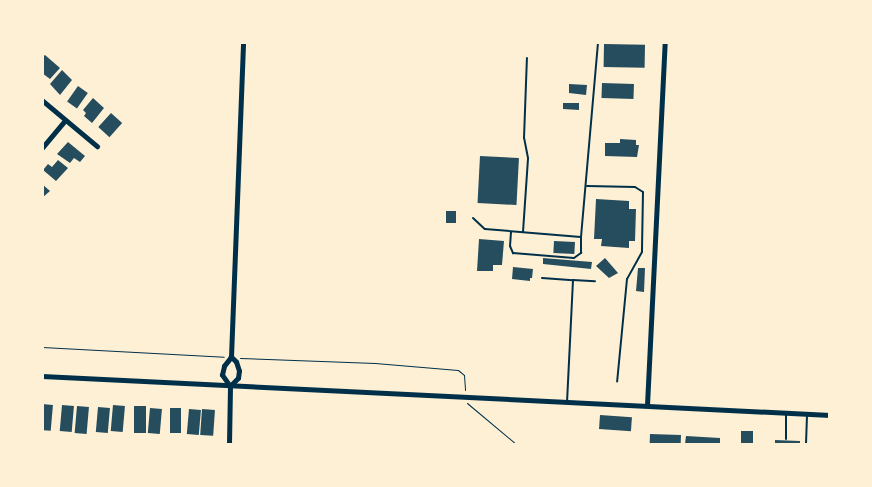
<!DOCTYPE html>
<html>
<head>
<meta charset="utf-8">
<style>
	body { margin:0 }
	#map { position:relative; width:872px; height:487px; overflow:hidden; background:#fdf0d5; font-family:"IBM Plex Sans",sans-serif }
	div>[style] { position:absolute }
	.building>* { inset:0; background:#264d5e; transform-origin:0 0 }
	.path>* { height:1px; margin:-0.5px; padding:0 0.5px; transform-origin:0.5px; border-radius:0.5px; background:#003049 }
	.service>* { height:2px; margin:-1px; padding:0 1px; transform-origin:1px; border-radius:1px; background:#003049 }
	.minor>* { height:4.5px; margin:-2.25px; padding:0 2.25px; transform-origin:2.25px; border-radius:2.25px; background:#003049 }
	.tertiary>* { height:5px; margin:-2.5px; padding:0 2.5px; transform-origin:2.5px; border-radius:2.5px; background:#003049 }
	span { translate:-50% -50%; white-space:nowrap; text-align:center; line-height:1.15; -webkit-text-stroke:4.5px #fdf0d5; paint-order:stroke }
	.frame { position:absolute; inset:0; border:44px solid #fdf0d5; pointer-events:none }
</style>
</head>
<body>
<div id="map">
	<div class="building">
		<i style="left:604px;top:44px;width:41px;height:23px;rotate:1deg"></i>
		<i style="clip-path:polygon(45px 55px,60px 68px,50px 79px,42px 73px,42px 57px)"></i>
		<i style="clip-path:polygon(62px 70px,72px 80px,60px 95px,50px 84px)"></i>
		<i style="left:602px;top:83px;width:32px;height:15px;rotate:2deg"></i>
		<i style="clip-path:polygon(569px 84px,587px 85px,586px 95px,569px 93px)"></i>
		<i style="left:78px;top:86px;width:12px;height:19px;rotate:35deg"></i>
		<i style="clip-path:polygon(93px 98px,104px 108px,92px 123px,84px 116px,86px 113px,83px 110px)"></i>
		<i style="clip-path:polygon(563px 103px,579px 103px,579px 110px,563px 109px)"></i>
		<i style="left:111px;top:113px;width:15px;height:19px;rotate:42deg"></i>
		<i style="clip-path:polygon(620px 139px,636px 140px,636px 145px,639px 145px,637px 157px,605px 156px,605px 143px,620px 143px)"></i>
		<i style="clip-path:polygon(68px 142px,85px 156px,80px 162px,74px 158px,70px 163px,57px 154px)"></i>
		<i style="left:480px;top:156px;width:39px;height:47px;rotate:3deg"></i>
		<i style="clip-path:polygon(58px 160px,68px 168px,56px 181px,43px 170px,48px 164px,52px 167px)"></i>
		<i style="clip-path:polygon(42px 184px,50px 191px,42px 198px)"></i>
		<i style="clip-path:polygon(596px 199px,629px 201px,629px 209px,636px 209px,635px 241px,629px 241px,629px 248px,601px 246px,602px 239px,594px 239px)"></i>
		<i style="left:446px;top:211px;width:10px;height:12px"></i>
		<i style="clip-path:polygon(479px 239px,504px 241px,502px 265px,493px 265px,493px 271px,477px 271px)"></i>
		<i style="left:554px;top:241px;width:21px;height:12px;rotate:3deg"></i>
		<i style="clip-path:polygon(543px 258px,592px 262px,591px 269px,543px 264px)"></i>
		<i style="clip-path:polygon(605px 258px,618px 273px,609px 278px,596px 266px)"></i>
		<i style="clip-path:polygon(513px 267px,533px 269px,532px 278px,530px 278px,530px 281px,512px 279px)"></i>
		<i style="clip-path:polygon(638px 268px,645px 268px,644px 292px,636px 291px)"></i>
		<i style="left:42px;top:404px;width:11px;height:26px;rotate:5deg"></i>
		<i style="left:62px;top:405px;width:12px;height:26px;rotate:5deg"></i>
		<i style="left:113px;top:405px;width:12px;height:26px;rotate:5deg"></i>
		<i style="left:77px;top:406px;width:12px;height:27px;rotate:5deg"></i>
		<i style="left:134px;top:406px;width:12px;height:27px"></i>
		<i style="left:98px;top:407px;width:12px;height:25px;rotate:5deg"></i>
		<i style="left:150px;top:408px;width:12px;height:25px;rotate:5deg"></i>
		<i style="left:170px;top:408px;width:11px;height:25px"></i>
		<i style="left:189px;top:409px;width:12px;height:25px;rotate:5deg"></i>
		<i style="left:202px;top:409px;width:13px;height:26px;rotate:4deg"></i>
		<i style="left:600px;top:415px;width:32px;height:14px;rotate:4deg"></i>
		<i style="left:741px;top:431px;width:12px;height:13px"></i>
		<i style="left:650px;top:434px;width:31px;height:10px;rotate:2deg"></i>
		<i style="clip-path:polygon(686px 436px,720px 438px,720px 444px,685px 444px)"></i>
		<i style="clip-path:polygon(775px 440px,800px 441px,800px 444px,775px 444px)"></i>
	</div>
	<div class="path">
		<i style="left:42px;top:347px;width:182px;rotate:3.1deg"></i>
		<i style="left:240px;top:358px;width:135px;rotate:2.1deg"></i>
		<i style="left:375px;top:363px;width:83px;rotate:4.8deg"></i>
		<i style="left:458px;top:370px;width:8px;rotate:40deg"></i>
		<i style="left:464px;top:375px;width:15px;rotate:86deg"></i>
		<i style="left:467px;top:403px;width:64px;rotate:39.9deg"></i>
	</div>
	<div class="service">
		<i style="left:587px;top:186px;width:48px;rotate:1.2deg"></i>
		<i style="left:635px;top:187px;width:9px;rotate:32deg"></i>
		<i style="left:643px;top:192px;width:60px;rotate:91deg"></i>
		<i style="left:642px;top:252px;width:31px;rotate:119deg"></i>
		<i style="left:627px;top:279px;width:103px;rotate:95.5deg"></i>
		<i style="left:473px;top:218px;width:16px;rotate:43deg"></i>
		<i style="left:485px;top:229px;width:96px;rotate:4.8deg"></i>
		<i style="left:581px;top:237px;width:196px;rotate:-85deg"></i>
		<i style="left:511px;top:232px;width:14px;rotate:94deg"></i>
		<i style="left:510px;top:246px;width:8px;rotate:67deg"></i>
		<i style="left:513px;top:253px;width:61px;rotate:4.7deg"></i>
		<i style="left:574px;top:258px;width:9px;rotate:-36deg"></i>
		<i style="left:581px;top:253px;width:16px;rotate:-90deg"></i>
		<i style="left:523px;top:232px;width:74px;rotate:-86.1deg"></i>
		<i style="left:528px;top:158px;width:20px;rotate:-101deg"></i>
		<i style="left:524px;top:138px;width:80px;rotate:-87.9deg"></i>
		<i style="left:542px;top:278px;width:31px;rotate:4deg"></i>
		<i style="left:573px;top:280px;width:121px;rotate:92.8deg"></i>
		<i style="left:573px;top:280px;width:22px;rotate:3deg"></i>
		<i style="left:786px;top:439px;width:25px;rotate:-90deg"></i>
		<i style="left:806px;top:444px;width:28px;rotate:-88deg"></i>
	</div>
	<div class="minor">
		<i style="left:42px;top:100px;width:72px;rotate:39.9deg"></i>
		<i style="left:42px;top:148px;width:35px;rotate:-50deg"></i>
		<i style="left:229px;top:385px;width:12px;rotate:-125deg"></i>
		<i style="left:222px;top:375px;width:9px;rotate:-77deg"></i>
		<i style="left:224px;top:366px;width:11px;rotate:-52deg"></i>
		<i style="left:231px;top:357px;width:315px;rotate:-87.8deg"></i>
		<i style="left:230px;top:386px;width:11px;rotate:-45deg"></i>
		<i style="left:238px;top:378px;width:7px;rotate:-82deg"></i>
		<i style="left:239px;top:371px;width:9px;rotate:-108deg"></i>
		<i style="left:236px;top:362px;width:7px;rotate:-135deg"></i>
		<i style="left:647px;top:405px;width:363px;rotate:-87.2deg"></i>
		<i style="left:229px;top:444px;width:58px;rotate:-89deg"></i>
	</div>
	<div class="tertiary">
		<i style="left:42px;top:376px;width:789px;rotate:2.83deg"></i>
	</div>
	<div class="frame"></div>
</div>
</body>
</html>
